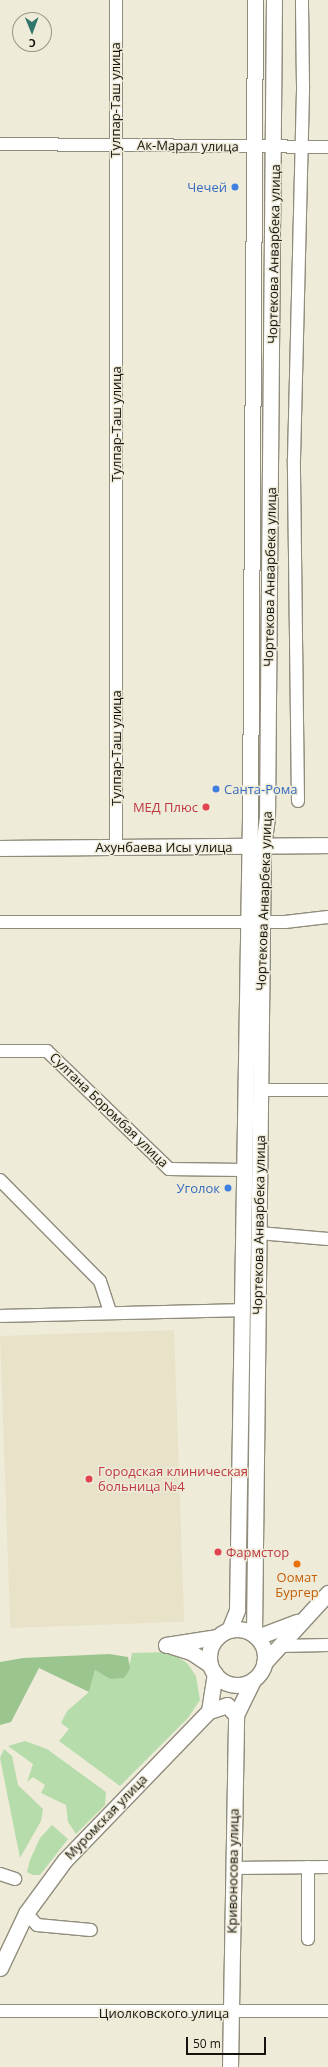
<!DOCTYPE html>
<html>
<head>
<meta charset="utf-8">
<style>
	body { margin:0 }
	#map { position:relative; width:328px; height:2067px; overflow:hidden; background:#efebd9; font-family:"Open Sans",sans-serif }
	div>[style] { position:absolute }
	.built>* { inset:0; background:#e8e2c8; transform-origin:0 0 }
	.green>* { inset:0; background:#b6dcab }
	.forest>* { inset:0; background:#9bc58f }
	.roads { filter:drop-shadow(1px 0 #918d7d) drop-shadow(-1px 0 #918d7d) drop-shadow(0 1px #918d7d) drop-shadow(0 -1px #918d7d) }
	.minor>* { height:12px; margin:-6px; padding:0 6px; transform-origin:6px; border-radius:6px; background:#fff }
	.major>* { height:15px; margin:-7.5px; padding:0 7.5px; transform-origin:7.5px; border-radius:7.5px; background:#fff }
	.major>.ring { margin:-7.5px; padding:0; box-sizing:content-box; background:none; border:15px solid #fff; border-radius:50% }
	.dots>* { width:11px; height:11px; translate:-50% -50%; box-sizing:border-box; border:2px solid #efebd9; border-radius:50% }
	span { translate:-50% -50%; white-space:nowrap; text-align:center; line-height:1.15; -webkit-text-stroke:3px #efebd9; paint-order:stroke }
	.street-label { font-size:13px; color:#16140e }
	.shop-label { font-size:13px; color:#366cbe }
	.right { translate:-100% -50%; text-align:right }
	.left { translate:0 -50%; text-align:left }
	.health-label { font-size:13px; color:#be3a42 }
	.food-label { font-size:13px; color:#c56008 }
	.north { position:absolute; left:12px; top:12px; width:40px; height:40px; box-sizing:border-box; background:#efebd9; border:1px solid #989588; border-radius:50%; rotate:179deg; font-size:11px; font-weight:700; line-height:16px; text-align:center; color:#16140e }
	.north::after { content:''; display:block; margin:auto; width:14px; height:18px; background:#31766b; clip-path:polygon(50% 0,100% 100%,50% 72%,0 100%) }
	.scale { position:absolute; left:186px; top:2037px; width:80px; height:18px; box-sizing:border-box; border:2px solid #16140e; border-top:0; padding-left:5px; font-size:12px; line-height:14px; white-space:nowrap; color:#16140e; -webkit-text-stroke:3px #efebd9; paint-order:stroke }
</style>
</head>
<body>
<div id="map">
	<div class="built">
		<i style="left:174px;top:1330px;width:292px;height:174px;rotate:88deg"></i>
	</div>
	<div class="green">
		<i style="clip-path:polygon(169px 1652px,187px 1663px,196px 1676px,200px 1700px,188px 1718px,120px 1786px,59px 1741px,69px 1729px,61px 1723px,67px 1711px,89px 1692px,95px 1670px,110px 1679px,130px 1663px,132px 1653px)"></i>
		<i style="clip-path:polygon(25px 1741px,47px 1749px,106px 1792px,105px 1805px,76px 1834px,68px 1822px,66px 1805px,41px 1793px,45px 1785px,33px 1777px,27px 1782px,33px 1764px,8px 1746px)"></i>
		<i style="clip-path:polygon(4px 1749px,12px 1756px,18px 1785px,43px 1809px,41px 1821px,20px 1858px,0 1758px)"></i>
		<i style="clip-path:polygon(52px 1825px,68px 1839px,40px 1875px,33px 1875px,27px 1872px,30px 1860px,40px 1838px)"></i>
	</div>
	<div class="forest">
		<i style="clip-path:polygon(109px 1654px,128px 1657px,130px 1669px,124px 1678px,110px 1679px,95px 1670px,89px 1692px,39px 1668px,11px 1722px,0 1725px,0 1662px,23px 1658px)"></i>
	</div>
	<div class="roads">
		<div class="minor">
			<i style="left:116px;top:0;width:848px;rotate:90deg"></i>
			<i style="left:0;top:144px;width:328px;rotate:0.5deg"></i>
			<i style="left:298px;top:801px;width:342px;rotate:-90.7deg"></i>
			<i style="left:294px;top:459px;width:373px;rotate:-88.6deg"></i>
			<i style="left:303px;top:86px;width:86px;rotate:-90.7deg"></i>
			<i style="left:0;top:922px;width:285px"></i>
			<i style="left:285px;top:922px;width:43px;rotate:-6.6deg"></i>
			<i style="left:0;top:1051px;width:47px"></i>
			<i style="left:47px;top:1051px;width:170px;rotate:44deg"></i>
			<i style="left:169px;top:1169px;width:74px;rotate:0.8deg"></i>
			<i style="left:260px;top:1090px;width:68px"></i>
			<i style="left:0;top:1180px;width:142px;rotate:45.3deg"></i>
			<i style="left:100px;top:1281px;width:33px;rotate:72deg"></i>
			<i style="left:259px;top:1233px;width:69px;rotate:5deg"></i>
			<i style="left:0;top:1316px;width:241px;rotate:-1.4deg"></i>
			<i style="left:279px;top:1646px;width:49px;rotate:-1.2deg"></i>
			<i style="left:308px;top:1867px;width:72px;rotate:90deg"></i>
			<i style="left:233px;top:1868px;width:95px;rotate:-0.6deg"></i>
			<i style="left:0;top:1874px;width:16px;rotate:18deg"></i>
			<i style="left:26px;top:1913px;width:16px;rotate:47deg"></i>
			<i style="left:37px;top:1925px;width:54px;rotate:5.3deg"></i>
			<i style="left:0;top:2011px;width:328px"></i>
		</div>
		<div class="major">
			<i style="left:0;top:848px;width:328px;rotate:-0.5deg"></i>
			<i class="ring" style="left:209px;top:1629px;width:41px;height:41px"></i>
			<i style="left:229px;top:1630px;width:22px;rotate:-68deg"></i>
			<i style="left:237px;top:1610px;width:792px;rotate:-89.06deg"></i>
			<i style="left:250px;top:818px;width:818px;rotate:-89.65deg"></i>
			<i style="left:254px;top:1635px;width:789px;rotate:-89.35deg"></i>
			<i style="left:263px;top:846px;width:28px;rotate:-82deg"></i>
			<i style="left:267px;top:818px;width:818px;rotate:-89.51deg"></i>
			<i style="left:257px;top:1637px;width:43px;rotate:-20.6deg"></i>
			<i style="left:166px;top:1645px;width:52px;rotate:-8.9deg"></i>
			<i style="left:172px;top:1646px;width:20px;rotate:18deg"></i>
			<i style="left:191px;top:1652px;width:23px;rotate:34deg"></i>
			<i style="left:264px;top:1663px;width:95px;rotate:-47.6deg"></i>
			<i style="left:209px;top:1711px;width:19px;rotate:-18deg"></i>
			<i style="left:227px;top:1705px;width:13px;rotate:48deg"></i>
			<i style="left:0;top:1968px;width:61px;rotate:-64.7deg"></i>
			<i style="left:26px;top:1913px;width:66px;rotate:-53.7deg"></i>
			<i style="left:65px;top:1860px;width:207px;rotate:-46deg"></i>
			<i style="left:209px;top:1711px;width:38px;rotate:-81deg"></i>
			<i style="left:230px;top:2067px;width:352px;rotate:-89deg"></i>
			<i style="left:236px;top:1715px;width:39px;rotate:-64deg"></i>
		</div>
	</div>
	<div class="dots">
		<i style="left:235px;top:187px;background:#3f7fe0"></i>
		<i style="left:216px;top:789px;background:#3f7fe0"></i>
		<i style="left:206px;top:807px;background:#e0444e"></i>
		<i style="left:228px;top:1188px;background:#3f7fe0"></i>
		<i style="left:89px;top:1479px;background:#e0444e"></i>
		<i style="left:218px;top:1552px;background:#e0444e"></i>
		<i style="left:297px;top:1564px;background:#e8710a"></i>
	</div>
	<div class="street-label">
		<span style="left:115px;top:100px;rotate:-90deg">Тулпар-Таш улица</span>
		<span style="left:188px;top:146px;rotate:1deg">Ак-Марал улица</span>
		<span style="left:274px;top:254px;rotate:-89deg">Чортекова Анварбека улица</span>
		<span style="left:116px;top:424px;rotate:-90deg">Тулпар-Таш улица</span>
		<span style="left:270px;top:577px;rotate:-89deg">Чортекова Анварбека улица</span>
		<span style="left:116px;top:748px;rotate:-90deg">Тулпар-Таш улица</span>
		<span style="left:164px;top:847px">Ахунбаева Исы улица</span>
		<span style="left:264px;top:901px;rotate:-88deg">Чортекова Анварбека улица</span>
		<span style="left:109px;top:1110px;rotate:44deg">Султана Боромбая улица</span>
		<span style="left:259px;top:1225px;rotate:-89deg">Чортекова Анварбека улица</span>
		<span style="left:106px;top:1817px;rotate:-46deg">Муромская улица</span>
		<span style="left:233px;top:1871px;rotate:-89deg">Кривоносова улица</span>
		<span style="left:164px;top:2013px">Циолковского улица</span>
	</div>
	<div class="shop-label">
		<span class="right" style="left:227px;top:187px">Чечей</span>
		<span class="left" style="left:224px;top:789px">Санта-Рома</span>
		<span class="right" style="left:220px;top:1188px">Уголок</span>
	</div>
	<div class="health-label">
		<span class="right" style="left:198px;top:807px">МЕД Плюс</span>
		<span class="left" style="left:98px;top:1479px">Городская клиническая<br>больница №4</span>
		<span class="left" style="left:226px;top:1552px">Фармстор</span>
	</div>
	<div class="food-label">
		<span style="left:297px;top:1585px">Оомат<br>Бургер</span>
	</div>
	<div class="north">С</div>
	<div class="scale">50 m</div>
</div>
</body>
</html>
